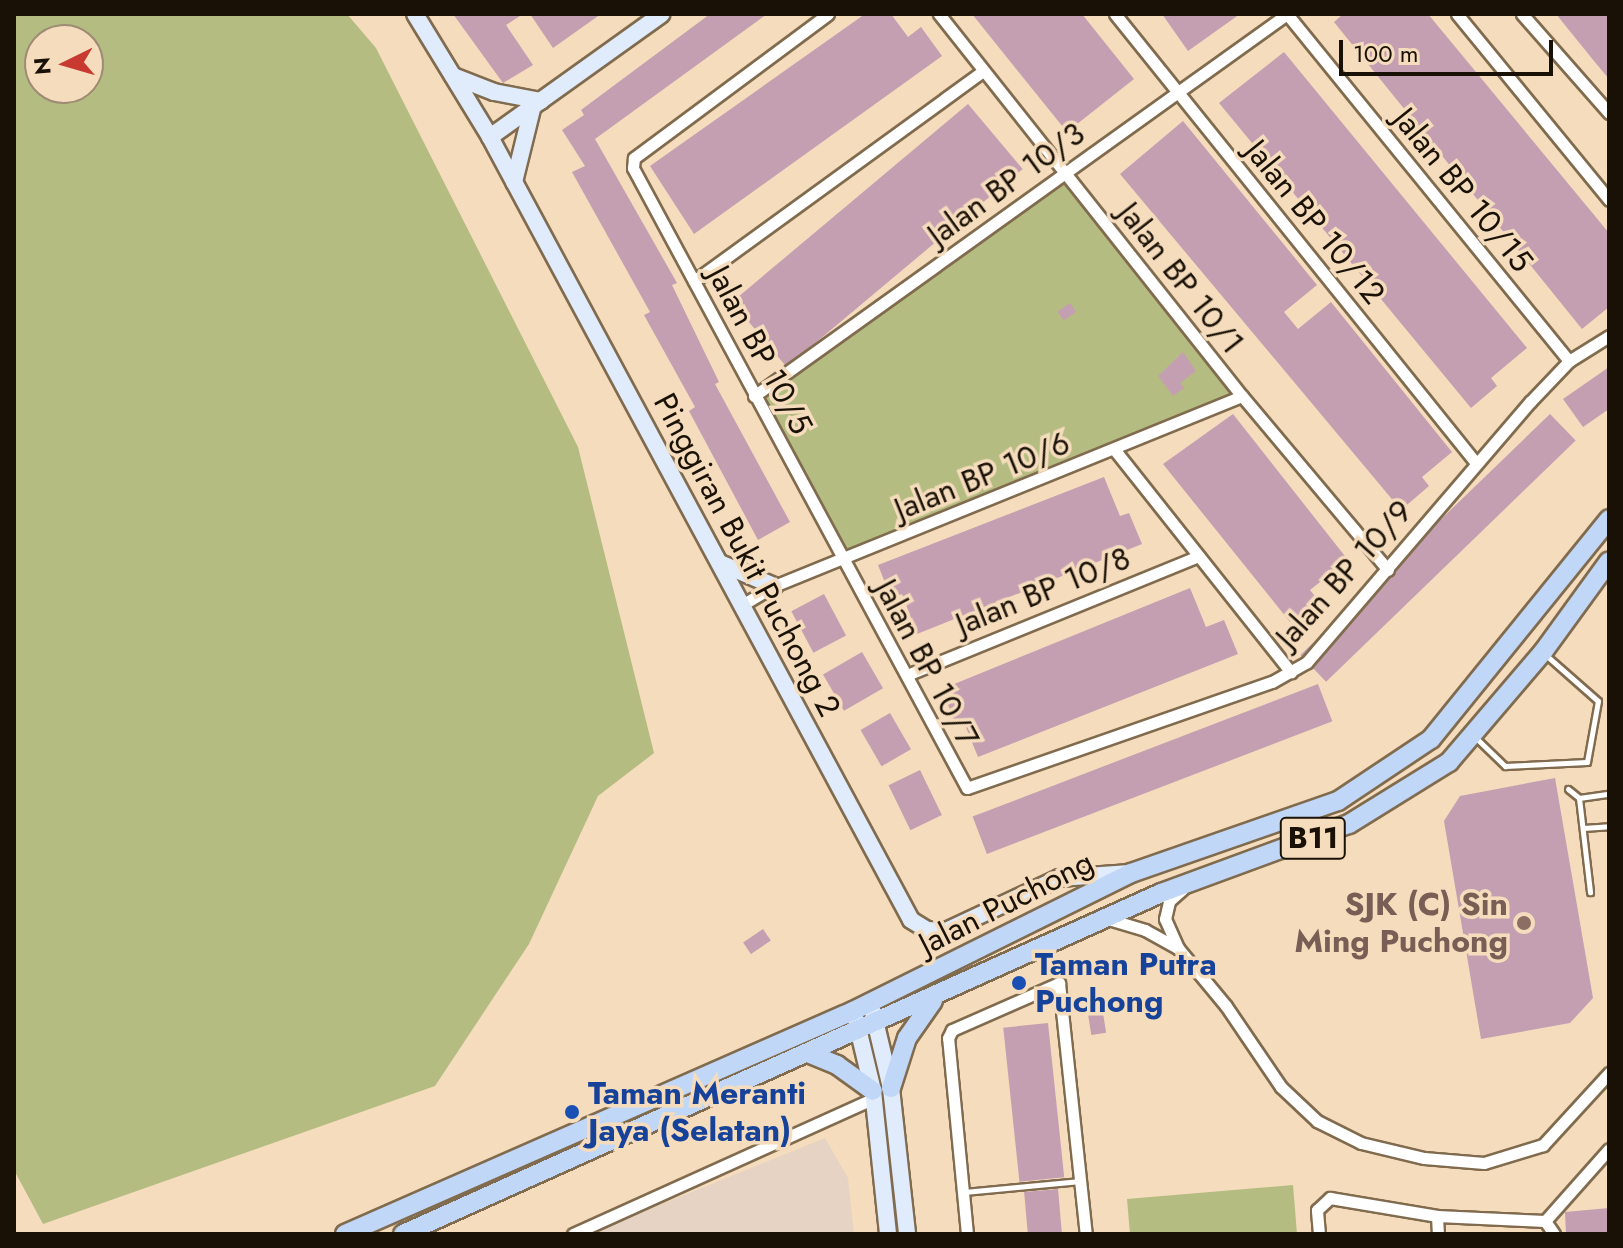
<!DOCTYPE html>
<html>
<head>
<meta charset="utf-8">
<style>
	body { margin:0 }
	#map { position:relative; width:1623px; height:1248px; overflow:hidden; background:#f5dcbd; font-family:Jost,sans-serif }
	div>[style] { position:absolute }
	.commercial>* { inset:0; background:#e6d3c3 }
	.green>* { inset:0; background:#b5bc81 }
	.building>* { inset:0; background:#c49fb1; transform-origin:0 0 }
	.roads { filter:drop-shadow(2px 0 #806b4e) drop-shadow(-2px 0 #806b4e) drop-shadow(0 2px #806b4e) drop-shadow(0 -2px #806b4e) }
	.lane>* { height:5px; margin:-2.5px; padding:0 2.5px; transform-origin:2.5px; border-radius:2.5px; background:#fff }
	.street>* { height:11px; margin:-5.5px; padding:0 5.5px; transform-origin:5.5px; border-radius:5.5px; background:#fff }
	.secondary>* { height:16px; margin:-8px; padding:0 8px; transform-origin:8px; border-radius:8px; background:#e0ebfc }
	.primary>* { height:18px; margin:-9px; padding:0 9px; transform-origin:9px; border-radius:9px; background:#c1d7f8 }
	.dots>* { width:22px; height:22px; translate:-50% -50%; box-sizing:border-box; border:4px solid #f5dcbd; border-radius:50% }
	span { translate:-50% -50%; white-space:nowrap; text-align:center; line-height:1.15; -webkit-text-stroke:7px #f5dcbd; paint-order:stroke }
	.shield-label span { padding:2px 6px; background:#f5dcbd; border:2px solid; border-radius:6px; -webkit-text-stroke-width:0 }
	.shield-label { font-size:30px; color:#1a1106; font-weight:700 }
	.street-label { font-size:32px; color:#1a1106 }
	.education-label { font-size:32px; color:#785e54; font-weight:700 }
	.right { translate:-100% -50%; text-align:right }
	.transit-label { font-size:32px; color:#164399; font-weight:700 }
	.left { translate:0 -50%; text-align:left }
	.frame { position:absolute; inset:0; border:16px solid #1a1106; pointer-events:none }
	.north { position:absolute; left:24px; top:24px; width:80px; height:80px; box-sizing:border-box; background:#f5dcbd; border:2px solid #9d8b74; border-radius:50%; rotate:265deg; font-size:22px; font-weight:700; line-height:32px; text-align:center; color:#1a1106 }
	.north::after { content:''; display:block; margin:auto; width:28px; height:36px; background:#c83a30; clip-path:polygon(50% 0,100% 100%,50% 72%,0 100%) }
	.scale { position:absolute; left:1339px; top:40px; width:214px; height:36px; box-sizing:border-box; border:4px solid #1a1106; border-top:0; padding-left:10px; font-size:24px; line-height:28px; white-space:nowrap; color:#1a1106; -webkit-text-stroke:6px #f5dcbd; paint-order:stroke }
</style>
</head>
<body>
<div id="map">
	<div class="commercial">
		<i style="clip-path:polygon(825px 1138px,848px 1178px,854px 1234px,588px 1234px)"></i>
	</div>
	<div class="green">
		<i style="clip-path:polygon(evenodd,14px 14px,347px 14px,376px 48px,578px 447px,654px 753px,598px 796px,529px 944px,435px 1086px,43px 1224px,14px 1170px,14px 14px,40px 40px,88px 40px,88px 88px,40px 88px,40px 40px)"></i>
		<i style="clip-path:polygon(1065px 173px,1242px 396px,843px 561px,754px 396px)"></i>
		<i style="clip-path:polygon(1293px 1185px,1297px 1234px,1130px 1234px,1127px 1199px)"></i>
	</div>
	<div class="building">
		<i style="clip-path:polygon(453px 14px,523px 14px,506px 25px,533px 65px,503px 83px)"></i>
		<i style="clip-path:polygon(530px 14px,601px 14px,553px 48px)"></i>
		<i style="clip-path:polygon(710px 14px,767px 14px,595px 139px,677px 283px,672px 285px,719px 382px,715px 384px,790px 522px,758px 540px,689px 411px,695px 407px,644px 315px,650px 312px,572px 172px,585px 166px,562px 130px,584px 115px,581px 110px)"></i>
		<i style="clip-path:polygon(865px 14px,891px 14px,908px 37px,921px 27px,942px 56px,694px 234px,650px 166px)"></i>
		<i style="clip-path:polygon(972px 14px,1082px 14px,1134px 79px,1067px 132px)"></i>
		<i style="clip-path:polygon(1162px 14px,1240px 14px,1188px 51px)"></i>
		<i style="clip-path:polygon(1343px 14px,1428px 14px,1609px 233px,1609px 307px,1582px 329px,1334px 22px)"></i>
		<i style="clip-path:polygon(1556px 14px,1609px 14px,1609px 79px,1594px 61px)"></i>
		<i style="clip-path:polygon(1284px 52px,1527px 348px,1491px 378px,1497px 386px,1471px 408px,1219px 103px)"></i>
		<i style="left:968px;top:104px;width:85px;height:308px;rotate:50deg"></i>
		<i style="clip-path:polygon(1183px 121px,1317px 285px,1284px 312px,1298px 329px,1331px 302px,1452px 452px,1422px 477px,1429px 486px,1401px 510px,1120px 174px)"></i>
		<i style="left:1070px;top:303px;width:11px;height:15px;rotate:56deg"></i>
		<i style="clip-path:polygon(1183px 352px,1196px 371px,1180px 383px,1184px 388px,1173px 396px,1158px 376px)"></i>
		<i style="clip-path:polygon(1609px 367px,1609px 409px,1583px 427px,1563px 399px)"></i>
		<i style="clip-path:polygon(1233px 414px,1348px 560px,1310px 590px,1318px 600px,1290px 622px,1163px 464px)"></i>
		<i style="left:1550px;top:414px;width:37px;height:347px;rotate:46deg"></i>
		<i style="clip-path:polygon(1104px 477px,1120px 516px,1129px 513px,1142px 544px,917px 634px,902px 594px,891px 598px,878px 565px)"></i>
		<i style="clip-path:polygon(1190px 588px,1206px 627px,1224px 620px,1238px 654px,978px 757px,963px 720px,955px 723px,942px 689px)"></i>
		<i style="left:824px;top:594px;width:47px;height:37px;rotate:62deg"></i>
		<i style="left:862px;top:652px;width:42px;height:45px;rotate:60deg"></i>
		<i style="left:1318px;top:684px;width:40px;height:370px;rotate:69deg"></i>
		<i style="left:890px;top:713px;width:42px;height:34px;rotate:60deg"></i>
		<i style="left:920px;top:770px;width:50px;height:35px;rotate:64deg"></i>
		<i style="clip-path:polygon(1555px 778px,1593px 998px,1570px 1023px,1481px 1039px,1444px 821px,1460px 796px)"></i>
		<i style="left:763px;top:929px;width:14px;height:24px;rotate:56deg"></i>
		<i style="left:1103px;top:1013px;width:20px;height:15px;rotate:81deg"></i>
		<i style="left:1048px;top:1023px;width:155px;height:45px;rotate:84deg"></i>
		<i style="left:1058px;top:1189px;width:45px;height:34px;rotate:85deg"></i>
		<i style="clip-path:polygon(1609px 1208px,1609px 1234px,1566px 1234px,1565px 1212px)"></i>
	</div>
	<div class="roads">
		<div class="lane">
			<i style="left:1475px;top:737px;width:42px;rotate:44deg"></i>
			<i style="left:1505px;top:766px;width:82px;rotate:-2.8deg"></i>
			<i style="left:1587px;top:762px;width:62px;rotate:-79.8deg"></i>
			<i style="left:1598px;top:701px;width:68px;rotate:-138.6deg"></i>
			<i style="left:1568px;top:789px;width:14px;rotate:39deg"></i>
			<i style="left:1579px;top:798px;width:95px;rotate:83.3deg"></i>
			<i style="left:1579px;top:798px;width:30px;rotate:-8deg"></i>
			<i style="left:1583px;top:828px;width:26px;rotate:-4deg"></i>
			<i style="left:964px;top:1192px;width:117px;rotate:-5.4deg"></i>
		</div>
		<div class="street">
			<i style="left:828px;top:14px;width:242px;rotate:143.4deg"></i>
			<i style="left:634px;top:158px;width:10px;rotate:96deg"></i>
			<i style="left:633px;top:168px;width:704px;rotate:61.69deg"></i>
			<i style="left:967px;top:788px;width:323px;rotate:-19.2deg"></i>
			<i style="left:1272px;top:682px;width:40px;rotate:-29.7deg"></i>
			<i style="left:1307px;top:662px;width:343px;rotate:-49.4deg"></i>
			<i style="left:1530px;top:402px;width:57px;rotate:-46.4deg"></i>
			<i style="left:1569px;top:361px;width:47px;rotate:-32deg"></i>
			<i style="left:939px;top:14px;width:488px;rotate:51.6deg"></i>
			<i style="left:1242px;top:396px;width:227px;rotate:50deg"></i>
			<i style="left:1115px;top:14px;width:576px;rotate:51.2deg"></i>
			<i style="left:1287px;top:14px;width:447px;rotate:50.9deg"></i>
			<i style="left:1457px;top:14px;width:240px;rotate:50.7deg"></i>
			<i style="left:1522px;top:14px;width:132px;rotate:48.7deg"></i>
			<i style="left:694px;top:281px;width:357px;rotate:-36deg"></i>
			<i style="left:754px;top:396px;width:656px;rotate:-35.63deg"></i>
			<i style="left:1114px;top:449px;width:285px;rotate:51.6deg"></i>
			<i style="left:742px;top:605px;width:37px;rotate:-31deg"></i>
			<i style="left:774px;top:586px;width:505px;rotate:-22.1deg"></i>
			<i style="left:907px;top:675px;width:315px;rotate:-22.2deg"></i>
			<i style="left:1105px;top:918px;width:42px;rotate:16.7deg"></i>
			<i style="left:1145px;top:930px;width:38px;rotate:29deg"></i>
			<i style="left:1178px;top:948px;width:32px;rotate:-114deg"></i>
			<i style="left:1165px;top:919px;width:18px;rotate:-77deg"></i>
			<i style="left:1169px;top:901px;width:18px;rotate:-41deg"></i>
			<i style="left:1178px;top:948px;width:75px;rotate:50.4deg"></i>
			<i style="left:1226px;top:1006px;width:98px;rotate:55.8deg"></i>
			<i style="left:1281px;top:1087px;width:50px;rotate:43.4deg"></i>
			<i style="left:1317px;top:1121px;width:49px;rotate:26.6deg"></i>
			<i style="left:1361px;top:1143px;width:65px;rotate:13.4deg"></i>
			<i style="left:1424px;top:1158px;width:60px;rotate:4.8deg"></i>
			<i style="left:1484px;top:1163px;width:62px;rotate:-17deg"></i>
			<i style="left:1543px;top:1145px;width:98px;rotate:-47.5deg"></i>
			<i style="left:1437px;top:1216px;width:18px;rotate:87deg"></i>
			<i style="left:1545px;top:1221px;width:16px;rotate:55deg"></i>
			<i style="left:573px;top:1234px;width:330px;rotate:-24.3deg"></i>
			<i style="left:967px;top:1234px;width:197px;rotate:-95.5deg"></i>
			<i style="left:948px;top:1038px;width:9px;rotate:-63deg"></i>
			<i style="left:952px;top:1030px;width:117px;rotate:-23.7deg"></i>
			<i style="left:1059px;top:983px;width:252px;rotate:83.9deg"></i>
			<i style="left:1319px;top:1234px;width:24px;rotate:-95deg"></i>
			<i style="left:1317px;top:1210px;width:18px;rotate:-43deg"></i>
			<i style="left:1330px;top:1198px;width:109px;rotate:9.5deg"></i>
			<i style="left:1437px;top:1216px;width:108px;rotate:2.7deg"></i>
			<i style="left:1545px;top:1221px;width:96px;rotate:-48.4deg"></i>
		</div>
		<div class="secondary">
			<i style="left:415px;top:14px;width:144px;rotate:58.6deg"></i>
			<i style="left:490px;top:137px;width:889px;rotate:61.73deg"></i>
			<i style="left:911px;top:920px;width:19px;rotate:32deg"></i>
			<i style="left:927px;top:930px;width:19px;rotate:3deg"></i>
			<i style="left:946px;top:931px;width:125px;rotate:-25.1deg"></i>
			<i style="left:1059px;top:878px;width:71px;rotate:-4deg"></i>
			<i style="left:453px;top:76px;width:44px;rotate:21.3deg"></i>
			<i style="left:494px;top:92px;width:48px;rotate:10.8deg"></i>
			<i style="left:490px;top:137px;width:211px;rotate:-35.6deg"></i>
			<i style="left:514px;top:182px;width:75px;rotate:-76.1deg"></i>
			<i style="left:720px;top:563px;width:59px;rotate:23.1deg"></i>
			<i style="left:873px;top:1012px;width:78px;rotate:76.7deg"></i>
			<i style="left:891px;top:1088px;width:147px;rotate:83.7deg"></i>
			<i style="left:856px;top:1020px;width:73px;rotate:76.5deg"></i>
			<i style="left:873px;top:1091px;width:144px;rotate:84deg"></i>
		</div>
		<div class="primary">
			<i style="left:810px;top:1054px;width:29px;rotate:22deg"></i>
			<i style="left:837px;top:1065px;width:44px;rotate:35.8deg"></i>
			<i style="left:891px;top:1088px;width:52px;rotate:-72.3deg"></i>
			<i style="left:907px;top:1038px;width:45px;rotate:-54.9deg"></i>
			<i style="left:345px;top:1234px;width:555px;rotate:-23.7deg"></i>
			<i style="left:853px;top:1011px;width:310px;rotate:-26.4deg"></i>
			<i style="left:1131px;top:873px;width:219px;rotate:-19.2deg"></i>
			<i style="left:1338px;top:801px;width:112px;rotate:-33.7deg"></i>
			<i style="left:1431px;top:739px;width:283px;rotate:-51deg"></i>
			<i style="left:403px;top:1234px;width:831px;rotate:-24.22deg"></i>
			<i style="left:1161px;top:893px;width:200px;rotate:-20.2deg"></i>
			<i style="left:1349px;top:824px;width:118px;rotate:-31.8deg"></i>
			<i style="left:1449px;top:762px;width:145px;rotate:-49.5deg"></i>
			<i style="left:1543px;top:652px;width:112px;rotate:-54deg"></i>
		</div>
	</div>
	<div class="dots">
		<i style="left:1524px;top:923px;background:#8d6e63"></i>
		<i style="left:1019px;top:983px;background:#1a4fb4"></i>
		<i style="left:572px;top:1112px;background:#1a4fb4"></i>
	</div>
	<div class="shield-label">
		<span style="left:1313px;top:838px">B11</span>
	</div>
	<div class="street-label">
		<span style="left:1006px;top:184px;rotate:-36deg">Jalan BP 10/3</span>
		<span style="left:1463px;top:190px;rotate:51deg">Jalan BP 10/15</span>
		<span style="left:1315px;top:222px;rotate:51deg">Jalan BP 10/12</span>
		<span style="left:1181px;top:278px;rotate:52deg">Jalan BP 10/1</span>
		<span style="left:760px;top:350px;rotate:62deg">Jalan BP 10/5</span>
		<span style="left:982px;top:476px;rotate:-22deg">Jalan BP 10/6</span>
		<span style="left:747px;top:555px;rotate:62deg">Pinggiran Bukit Puchong 2</span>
		<span style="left:1344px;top:574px;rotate:-48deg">Jalan BP 10/9</span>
		<span style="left:1043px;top:591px;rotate:-22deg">Jalan BP 10/8</span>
		<span style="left:927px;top:663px;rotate:62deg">Jalan BP 10/7</span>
		<span style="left:1006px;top:903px;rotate:-27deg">Jalan Puchong</span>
	</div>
	<div class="education-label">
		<span class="right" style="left:1508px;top:923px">SJK (C) Sin<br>Ming Puchong</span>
	</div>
	<div class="transit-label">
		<span class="left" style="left:1035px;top:983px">Taman Putra<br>Puchong</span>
		<span class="left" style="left:588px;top:1112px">Taman Meranti<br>Jaya (Selatan)</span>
	</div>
	<div class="frame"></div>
	<div class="north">N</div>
	<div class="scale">100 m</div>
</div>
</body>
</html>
